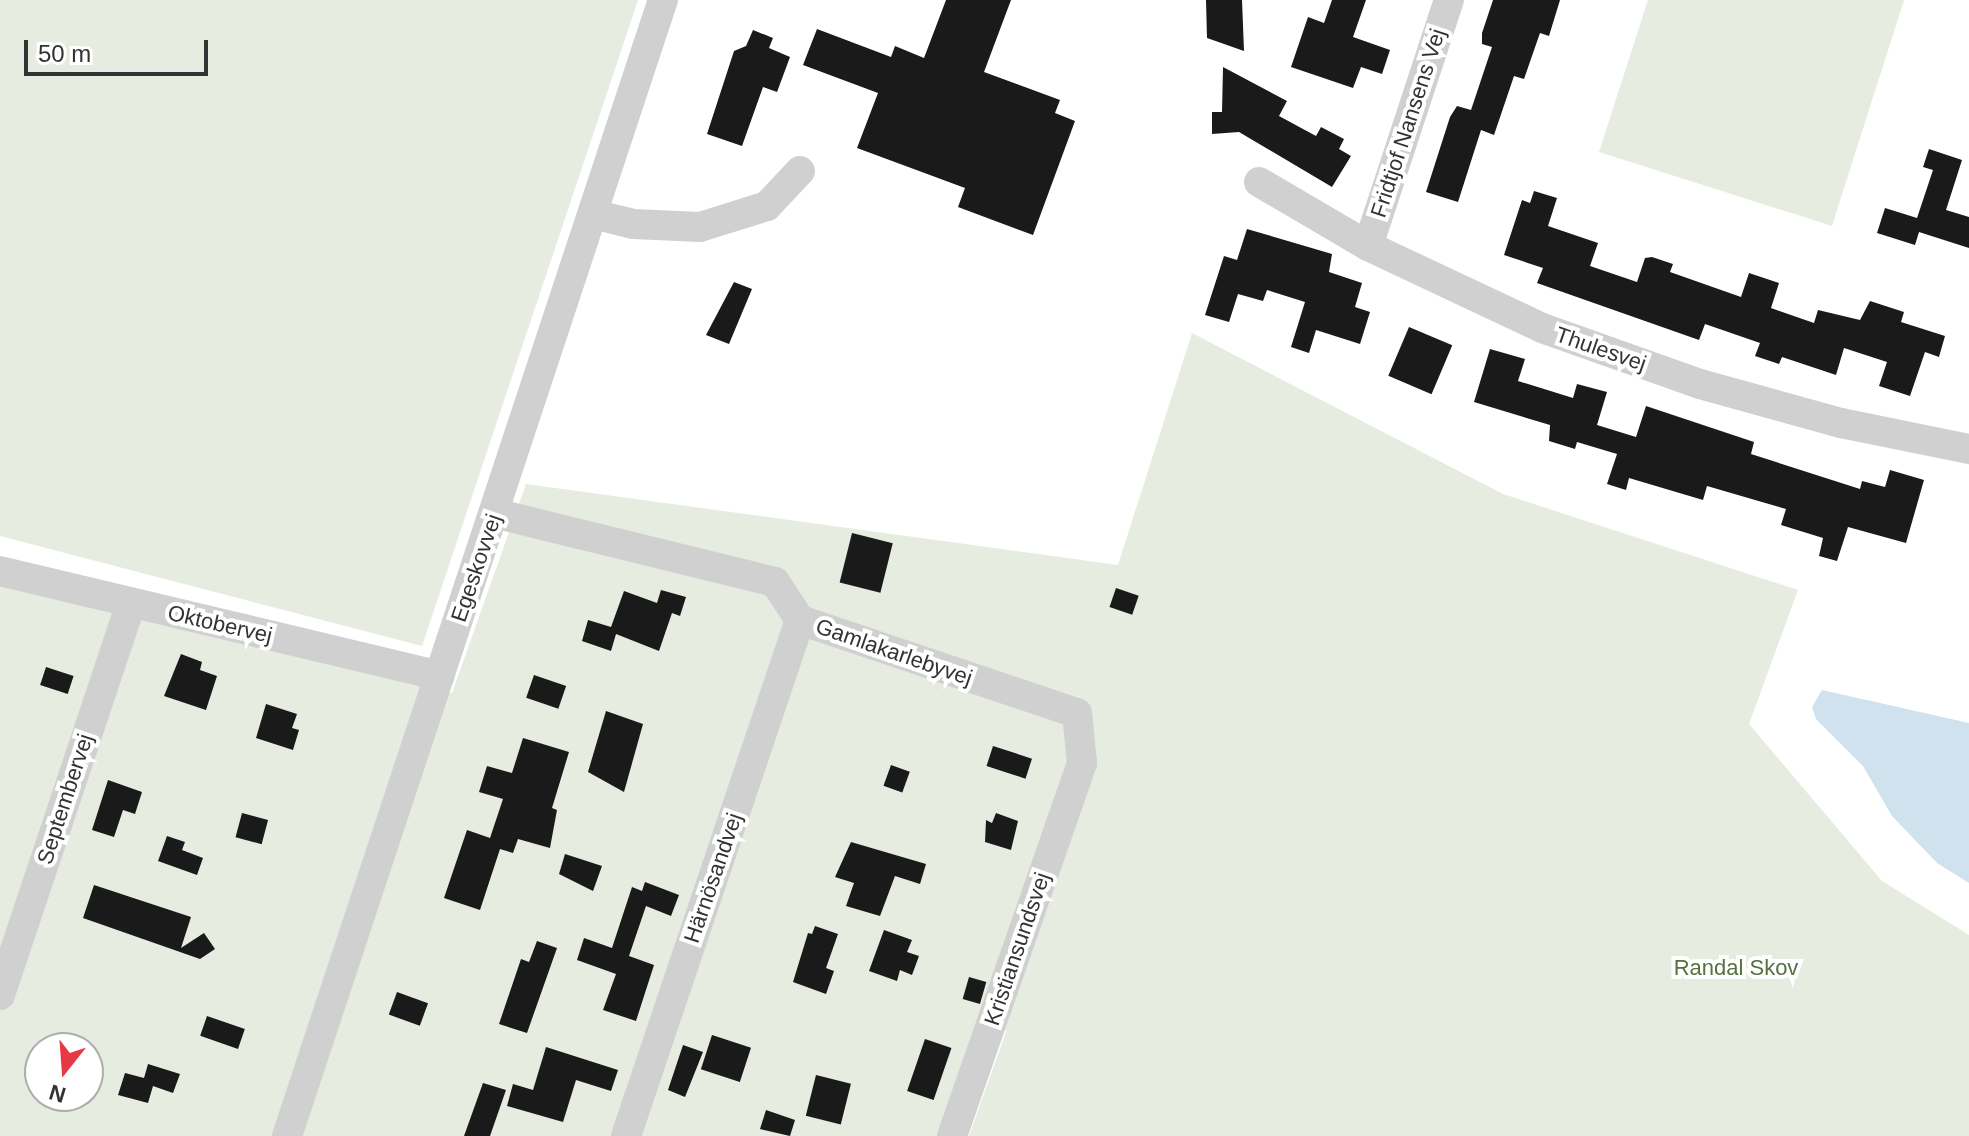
<!DOCTYPE html>
<html>
<head>
<meta charset="utf-8">
<style>
	body { margin:0 }
	#map { position:relative; width:1969px; height:1136px; overflow:hidden; background:#fff; font-family:Helvetica,sans-serif }
	div>[style] { position:absolute }
	.green>* { inset:0; background:#e6ecdf }
	.water>* { inset:0; background:#cfe2ee }
	.building>* { inset:0; background:#1a1a1a; transform-origin:0 0 }
	.minor>* { height:30px; margin:-15px; padding:0 15px; transform-origin:15px; border-radius:15px; background:#d0d0d0 }
	span { translate:-50% -50%; white-space:nowrap; text-align:center; line-height:1.15; -webkit-text-stroke:8px #fff; paint-order:stroke }
	.street-label { font-size:22px; color:#333 }
	.park-label { font-size:22px; color:#56703f }
	.north { position:absolute; left:24px; top:1032px; width:80px; height:80px; box-sizing:border-box; background:#fff; border:2px solid #adadad; border-radius:50%; rotate:197deg; font-size:22px; font-weight:700; line-height:32px; text-align:center; color:#333 }
	.north::after { content:''; display:block; margin:auto; width:28px; height:36px; background:#e63946; clip-path:polygon(50% 0,100% 100%,50% 72%,0 100%) }
	.scale { position:absolute; left:24px; top:40px; width:184px; height:36px; box-sizing:border-box; border:4px solid #333; border-top:0; padding-left:10px; font-size:24px; line-height:28px; white-space:nowrap; color:#333; -webkit-text-stroke:6px #fff; paint-order:stroke }
</style>
</head>
<body>
<div id="map">
	<div class="green">
		<i style="clip-path:polygon(0 0,638px 0,422px 646px,0 536px)"></i>
		<i style="clip-path:polygon(1648px 0,1904px 0,1832px 226px,1599px 152px)"></i>
		<i style="clip-path:polygon(evenodd,1192px 333px,1503px 494px,1798px 590px,1749px 724px,1882px 881px,1969px 935px,1969px 1136px,969px 1136px,1007px 1029px,978px 1050px,947px 1136px,0 1136px,0 582px,452px 693px,526px 484px,1118px 565px,1192px 333px,40px 1048px,88px 1048px,88px 1096px,40px 1096px,40px 1048px)"></i>
	</div>
	<div class="water">
		<i style="clip-path:polygon(1822px 690px,1969px 723px,1969px 883px,1937px 863px,1892px 816px,1863px 766px,1816px 719px,1812px 707px)"></i>
	</div>
	<div class="building">
		<i style="clip-path:polygon(946px 0,1011px 0,984px 72px,1060px 100px,1055px 113px,1075px 121px,1033px 235px,958px 207px,965px 188px,857px 148px,878px 93px,803px 65px,817px 29px,891px 57px,895px 46px,924px 58px)"></i>
		<i style="clip-path:polygon(1206px 0,1242px 0,1244px 51px,1207px 38px)"></i>
		<i style="clip-path:polygon(1332px 0,1366px 0,1353px 37px,1390px 50px,1382px 74px,1361px 67px,1353px 88px,1291px 67px,1308px 17px,1324px 23px)"></i>
		<i style="clip-path:polygon(1493px 0,1560px 0,1549px 36px,1540px 33px,1524px 79px,1514px 76px,1494px 135px,1481px 130px,1458px 202px,1426px 192px,1450px 117px,1457px 106px,1471px 110px,1492px 47px,1482px 44px,1482px 33px)"></i>
		<i style="clip-path:polygon(753px 30px,773px 38px,769px 48px,790px 57px,777px 92px,763px 87px,742px 146px,707px 134px,734px 51px,746px 46px)"></i>
		<i style="clip-path:polygon(1223px 67px,1287px 101px,1279px 116px,1316px 136px,1321px 127px,1344px 139px,1339px 149px,1351px 156px,1332px 187px,1239px 132px,1212px 134px,1212px 112px,1222px 112px)"></i>
		<i style="clip-path:polygon(1929px 149px,1962px 160px,1946px 210px,1969px 217px,1969px 248px,1919px 232px,1915px 245px,1877px 233px,1885px 208px,1917px 218px,1933px 170px,1923px 167px)"></i>
		<i style="clip-path:polygon(1534px 191px,1557px 198px,1548px 226px,1598px 243px,1590px 266px,1637px 282px,1645px 258px,1652px 257px,1673px 264px,1670px 272px,1741px 297px,1749px 273px,1779px 283px,1771px 308px,1814px 323px,1818px 310px,1860px 320px,1870px 301px,1904px 312px,1901px 322px,1945px 336px,1939px 357px,1925px 352px,1910px 396px,1879px 386px,1887px 362px,1844px 348px,1836px 375px,1782px 357px,1779px 364px,1755px 356px,1760px 343px,1705px 324px,1699px 340px,1537px 283px,1543px 268px,1504px 255px,1522px 200px,1530px 203px)"></i>
		<i style="clip-path:polygon(1247px 229px,1332px 254px,1329px 272px,1362px 283px,1355px 307px,1370px 312px,1360px 344px,1316px 330px,1309px 353px,1291px 347px,1305px 302px,1267px 290px,1263px 301px,1238px 294px,1229px 322px,1205px 315px,1224px 256px,1237px 260px)"></i>
		<i style="clip-path:polygon(734px 282px,752px 289px,729px 344px,706px 335px)"></i>
		<i style="left:1409px;top:327px;width:47px;height:53px;rotate:23deg"></i>
		<i style="clip-path:polygon(1490px 349px,1525px 359px,1518px 381px,1573px 398px,1577px 384px,1607px 392px,1597px 425px,1636px 437px,1646px 406px,1754px 442px,1751px 454px,1860px 489px,1862px 481px,1885px 487px,1890px 470px,1924px 480px,1906px 543px,1848px 527px,1837px 561px,1819px 556px,1823px 538px,1781px 525px,1786px 509px,1707px 486px,1703px 500px,1629px 478px,1626px 490px,1607px 484px,1617px 454px,1577px 442px,1575px 449px,1549px 441px,1550px 425px,1474px 402px)"></i>
		<i style="left:852px;top:533px;width:42px;height:51px;rotate:14deg"></i>
		<i style="left:1116px;top:588px;width:24px;height:20px;rotate:19deg"></i>
		<i style="clip-path:polygon(661px 590px,686px 597px,680px 616px,672px 613px,659px 651px,616px 634px,611px 651px,582px 641px,588px 620px,611px 627px,624px 591px,657px 603px)"></i>
		<i style="clip-path:polygon(181px 654px,202px 662px,200px 670px,217px 676px,206px 710px,164px 696px)"></i>
		<i style="left:46px;top:667px;width:29px;height:19px;rotate:18deg"></i>
		<i style="left:534px;top:675px;width:34px;height:24px;rotate:19deg"></i>
		<i style="clip-path:polygon(266px 704px,297px 714px,292px 728px,299px 730px,293px 750px,256px 738px)"></i>
		<i style="clip-path:polygon(606px 711px,643px 724px,624px 792px,588px 772px)"></i>
		<i style="clip-path:polygon(523px 738px,569px 752px,552px 808px,557px 810px,550px 848px,518px 839px,513px 853px,500px 849px,480px 910px,444px 898px,467px 830px,490px 838px,503px 799px,479px 792px,487px 766px,512px 773px)"></i>
		<i style="left:993px;top:746px;width:41px;height:21px;rotate:18deg"></i>
		<i style="left:891px;top:765px;width:20px;height:22px;rotate:20deg"></i>
		<i style="clip-path:polygon(108px 780px,142px 792px,135px 814px,123px 810px,114px 837px,92px 830px)"></i>
		<i style="left:242px;top:813px;width:27px;height:25px;rotate:15deg"></i>
		<i style="clip-path:polygon(996px 813px,1018px 821px,1011px 850px,985px 842px,986px 820px,992px 823px)"></i>
		<i style="clip-path:polygon(167px 836px,185px 842px,182px 850px,203px 858px,197px 875px,158px 861px)"></i>
		<i style="clip-path:polygon(851px 842px,926px 864px,920px 884px,895px 876px,880px 916px,846px 906px,854px 883px,835px 877px)"></i>
		<i style="clip-path:polygon(565px 854px,602px 866px,593px 891px,559px 874px)"></i>
		<i style="clip-path:polygon(645px 882px,679px 895px,671px 916px,646px 906px,629px 956px,654px 965px,636px 1021px,603px 1010px,616px 974px,577px 960px,584px 938px,612px 948px,632px 887px,642px 891px)"></i>
		<i style="clip-path:polygon(94px 885px,191px 917px,181px 948px,204px 933px,215px 949px,200px 959px,83px 918px)"></i>
		<i style="clip-path:polygon(815px 926px,838px 934px,826px 968px,834px 971px,826px 994px,793px 982px,808px 933px,812px 934px)"></i>
		<i style="clip-path:polygon(884px 930px,912px 940px,907px 952px,919px 956px,912px 975px,900px 970px,897px 981px,869px 971px)"></i>
		<i style="clip-path:polygon(537px 941px,557px 948px,527px 1033px,499px 1024px,521px 959px,529px 962px)"></i>
		<i style="left:969px;top:977px;width:18px;height:23px;rotate:16deg"></i>
		<i style="left:397px;top:992px;width:33px;height:24px;rotate:20deg"></i>
		<i style="left:207px;top:1016px;width:40px;height:21px;rotate:19deg"></i>
		<i style="left:712px;top:1035px;width:41px;height:36px;rotate:18deg"></i>
		<i style="left:925px;top:1039px;width:28px;height:55px;rotate:19deg"></i>
		<i style="clip-path:polygon(683px 1045px,703px 1052px,685px 1097px,668px 1090px)"></i>
		<i style="clip-path:polygon(546px 1047px,618px 1070px,611px 1091px,576px 1080px,563px 1122px,507px 1106px,513px 1084px,533px 1090px)"></i>
		<i style="clip-path:polygon(148px 1064px,180px 1074px,173px 1093px,153px 1086px,148px 1103px,118px 1095px,125px 1073px,144px 1078px)"></i>
		<i style="left:816px;top:1075px;width:36px;height:42px;rotate:14deg"></i>
		<i style="clip-path:polygon(483px 1083px,506px 1090px,490px 1136px,464px 1136px)"></i>
		<i style="clip-path:polygon(766px 1110px,795px 1120px,790px 1136px,760px 1129px)"></i>
	</div>
	<div class="minor">
		<i style="left:1259px;top:182px;width:126px;rotate:30.4deg"></i>
		<i style="left:1368px;top:246px;width:192px;rotate:25.2deg"></i>
		<i style="left:1542px;top:328px;width:168px;rotate:19.5deg"></i>
		<i style="left:1700px;top:384px;width:146px;rotate:15.5deg"></i>
		<i style="left:1841px;top:423px;width:131px;rotate:11.5deg"></i>
		<i style="left:593px;top:214px;width:41px;rotate:14deg"></i>
		<i style="left:633px;top:224px;width:67px;rotate:2.6deg"></i>
		<i style="left:700px;top:227px;width:70px;rotate:-17.4deg"></i>
		<i style="left:767px;top:206px;width:48px;rotate:-46.7deg"></i>
		<i style="left:1368px;top:246px;width:259px;rotate:-71.8deg"></i>
		<i style="left:494px;top:513px;width:289px;rotate:13.8deg"></i>
		<i style="left:775px;top:582px;width:45px;rotate:56.7deg"></i>
		<i style="left:800px;top:620px;width:292px;rotate:18.6deg"></i>
		<i style="left:1077px;top:713px;width:50px;rotate:84.3deg"></i>
		<i style="left:1082px;top:763px;width:395px;rotate:109.2deg"></i>
		<i style="left:0;top:571px;width:452px;rotate:13.4deg"></i>
		<i style="left:0;top:995px;width:413px;rotate:-71.5deg"></i>
		<i style="left:287px;top:1136px;width:1197px;rotate:-71.69deg"></i>
		<i style="left:626px;top:1136px;width:545px;rotate:-71.37deg"></i>
	</div>
	<div class="street-label">
		<span style="left:1408px;top:123px;rotate:-72deg">Fridtjof Nansens Vej</span>
		<span style="left:1601px;top:349px;rotate:19deg">Thulesvej</span>
		<span style="left:476px;top:568px;rotate:-71deg">Egeskovvej</span>
		<span style="left:220px;top:624px;rotate:13deg">Oktobervej</span>
		<span style="left:894px;top:652px;rotate:19deg">Gamlakarlebyvej</span>
		<span style="left:65px;top:799px;rotate:-72deg">Septembervej</span>
		<span style="left:713px;top:878px;rotate:-71deg">Härnösandvej</span>
		<span style="left:1017px;top:949px;rotate:-71deg">Kristiansundsvej</span>
	</div>
	<div class="park-label">
		<span style="left:1736px;top:968px">Randal Skov</span>
	</div>
	<div class="north">N</div>
	<div class="scale">50 m</div>
</div>
</body>
</html>
